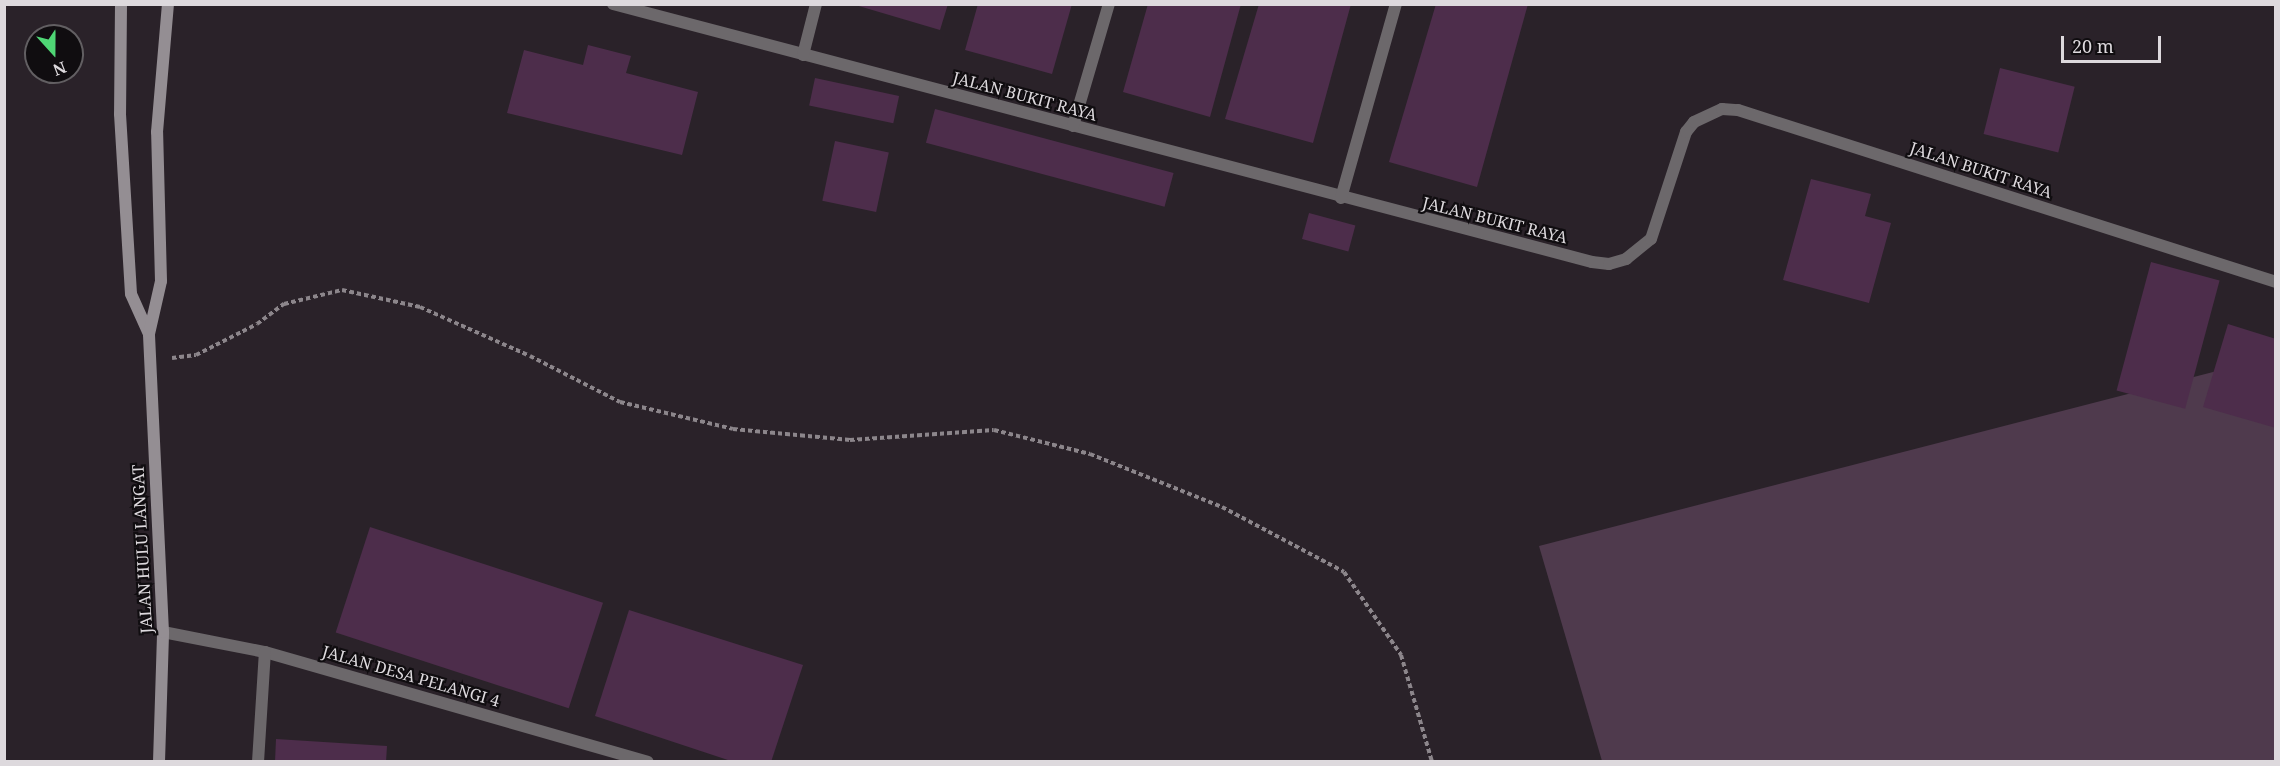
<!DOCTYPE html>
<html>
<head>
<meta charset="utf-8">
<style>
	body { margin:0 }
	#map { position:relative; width:2280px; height:766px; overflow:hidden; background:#2a2229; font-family:"Noto Serif",serif }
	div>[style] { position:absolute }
	.green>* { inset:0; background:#4f3a4d }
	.building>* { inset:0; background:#4d2d4b; transform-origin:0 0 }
	.path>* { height:4px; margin-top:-2px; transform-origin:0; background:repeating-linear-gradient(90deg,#8c868b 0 4.5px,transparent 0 7.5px) }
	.street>* { height:12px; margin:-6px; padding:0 6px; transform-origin:6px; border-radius:6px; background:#6c686b }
	.secondary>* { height:12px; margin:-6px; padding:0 6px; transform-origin:6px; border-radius:6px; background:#948e93 }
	span { translate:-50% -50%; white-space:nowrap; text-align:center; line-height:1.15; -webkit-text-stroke:4.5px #100d10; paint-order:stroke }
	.street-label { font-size:16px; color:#ddd9dd }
	.frame { position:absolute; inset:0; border:6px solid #ddd9dd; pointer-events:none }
	.north { position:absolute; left:24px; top:24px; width:60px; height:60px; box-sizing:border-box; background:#100d10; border:2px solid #625f62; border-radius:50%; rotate:159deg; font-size:16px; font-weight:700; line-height:24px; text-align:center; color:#ddd9dd }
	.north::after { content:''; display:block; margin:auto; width:21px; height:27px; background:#4fd675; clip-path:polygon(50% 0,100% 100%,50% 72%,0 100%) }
	.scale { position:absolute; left:2061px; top:36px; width:100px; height:27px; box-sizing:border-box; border:3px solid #ddd9dd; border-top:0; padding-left:8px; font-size:18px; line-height:21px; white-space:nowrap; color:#ddd9dd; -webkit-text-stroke:4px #100d10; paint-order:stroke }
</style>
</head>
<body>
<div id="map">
	<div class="green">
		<i style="clip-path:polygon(2275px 356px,2275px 761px,1602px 761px,1539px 546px)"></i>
	</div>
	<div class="building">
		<i style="clip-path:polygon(852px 4px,948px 4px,940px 30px)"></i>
		<i style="clip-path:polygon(978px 4px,1072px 4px,1052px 74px,965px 50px)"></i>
		<i style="clip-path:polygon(1148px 4px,1241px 4px,1210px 117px,1123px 92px)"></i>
		<i style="clip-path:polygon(1259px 4px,1351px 4px,1313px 143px,1225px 119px)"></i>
		<i style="clip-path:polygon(1436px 4px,1528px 4px,1477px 187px,1389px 162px)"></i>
		<i style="clip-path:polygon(588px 45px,631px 56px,626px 73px,698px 92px,682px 155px,507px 113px,524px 50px,583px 65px)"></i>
		<i style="left:2000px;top:68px;width:77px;height:68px;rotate:14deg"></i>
		<i style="left:815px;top:78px;width:86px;height:28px;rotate:12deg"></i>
		<i style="left:935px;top:109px;width:247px;height:35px;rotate:15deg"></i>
		<i style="left:835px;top:141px;width:55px;height:61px;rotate:12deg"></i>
		<i style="clip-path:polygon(1811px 179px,1871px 194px,1865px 216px,1891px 223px,1869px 303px,1783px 280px)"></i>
		<i style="left:1309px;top:213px;width:48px;height:27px;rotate:15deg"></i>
		<i style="left:2151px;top:262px;width:71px;height:133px;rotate:15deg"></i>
		<i style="clip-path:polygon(2228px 324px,2276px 339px,2276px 428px,2203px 407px)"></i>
		<i style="left:370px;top:527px;width:245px;height:111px;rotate:18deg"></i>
		<i style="clip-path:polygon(629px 610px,803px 665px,771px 762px,734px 762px,595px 716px)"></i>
		<i style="clip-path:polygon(276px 739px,387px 746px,386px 762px,275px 762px)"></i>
	</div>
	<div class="path">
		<i style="left:172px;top:358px;width:24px;rotate:-7deg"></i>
		<i style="left:196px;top:355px;width:68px;rotate:-26.9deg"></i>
		<i style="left:257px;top:324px;width:34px;rotate:-37deg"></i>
		<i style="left:284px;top:304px;width:60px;rotate:-13.6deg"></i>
		<i style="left:342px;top:290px;width:80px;rotate:12.3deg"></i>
		<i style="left:420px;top:307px;width:120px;rotate:24deg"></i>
		<i style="left:530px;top:356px;width:101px;rotate:27.1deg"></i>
		<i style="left:620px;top:402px;width:116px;rotate:13.4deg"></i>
		<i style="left:733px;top:429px;width:118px;rotate:5.4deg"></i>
		<i style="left:850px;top:440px;width:144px;rotate:-4deg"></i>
		<i style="left:994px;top:430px;width:99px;rotate:14deg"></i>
		<i style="left:1090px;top:454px;width:142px;rotate:21.9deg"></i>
		<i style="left:1222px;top:507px;width:138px;rotate:28deg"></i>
		<i style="left:1344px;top:572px;width:101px;rotate:55.5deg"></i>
		<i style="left:1401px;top:655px;width:111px;rotate:73.8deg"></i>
	</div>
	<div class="street">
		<i style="left:613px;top:4px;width:1012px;rotate:14.76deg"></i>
		<i style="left:1592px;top:262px;width:17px;rotate:7deg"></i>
		<i style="left:1609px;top:264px;width:18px;rotate:-16deg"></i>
		<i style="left:1626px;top:259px;width:32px;rotate:-39deg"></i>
		<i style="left:1651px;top:239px;width:113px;rotate:-71.9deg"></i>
		<i style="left:1686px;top:132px;width:13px;rotate:-51deg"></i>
		<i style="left:1694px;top:122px;width:31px;rotate:-25deg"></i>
		<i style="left:1722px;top:109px;width:16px;rotate:4deg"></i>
		<i style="left:1738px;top:110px;width:565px;rotate:17.73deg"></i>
		<i style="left:803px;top:55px;width:53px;rotate:-75.7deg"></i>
		<i style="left:1073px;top:126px;width:127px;rotate:-73.6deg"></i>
		<i style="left:1341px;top:198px;width:202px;rotate:-74.2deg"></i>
		<i style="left:163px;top:632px;width:104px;rotate:11.1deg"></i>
		<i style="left:265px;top:652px;width:398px;rotate:16deg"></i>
		<i style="left:258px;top:762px;width:110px;rotate:-86.4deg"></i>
	</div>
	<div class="secondary">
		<i style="left:121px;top:4px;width:110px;rotate:90.5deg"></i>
		<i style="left:120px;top:114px;width:180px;rotate:86.5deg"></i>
		<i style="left:131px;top:294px;width:44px;rotate:65.8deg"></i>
		<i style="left:159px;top:762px;width:130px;rotate:-88.2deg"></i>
		<i style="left:163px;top:632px;width:298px;rotate:-92.7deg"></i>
		<i style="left:149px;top:334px;width:54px;rotate:-77.2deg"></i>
		<i style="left:161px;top:281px;width:149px;rotate:-91.5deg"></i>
		<i style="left:157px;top:132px;width:128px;rotate:-85.1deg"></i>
	</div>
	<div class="street-label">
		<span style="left:1025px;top:96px;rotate:15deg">JALAN BUKIT RAYA</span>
		<span style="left:1981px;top:170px;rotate:18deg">JALAN BUKIT RAYA</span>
		<span style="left:1495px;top:220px;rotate:14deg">JALAN BUKIT RAYA</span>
		<span style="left:142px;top:549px;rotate:-93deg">JALAN HULU LANGAT</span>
		<span style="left:411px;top:676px;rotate:16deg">JALAN DESA PELANGI 4</span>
	</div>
	<div class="frame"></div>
	<div class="north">N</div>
	<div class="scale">20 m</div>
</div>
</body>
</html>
